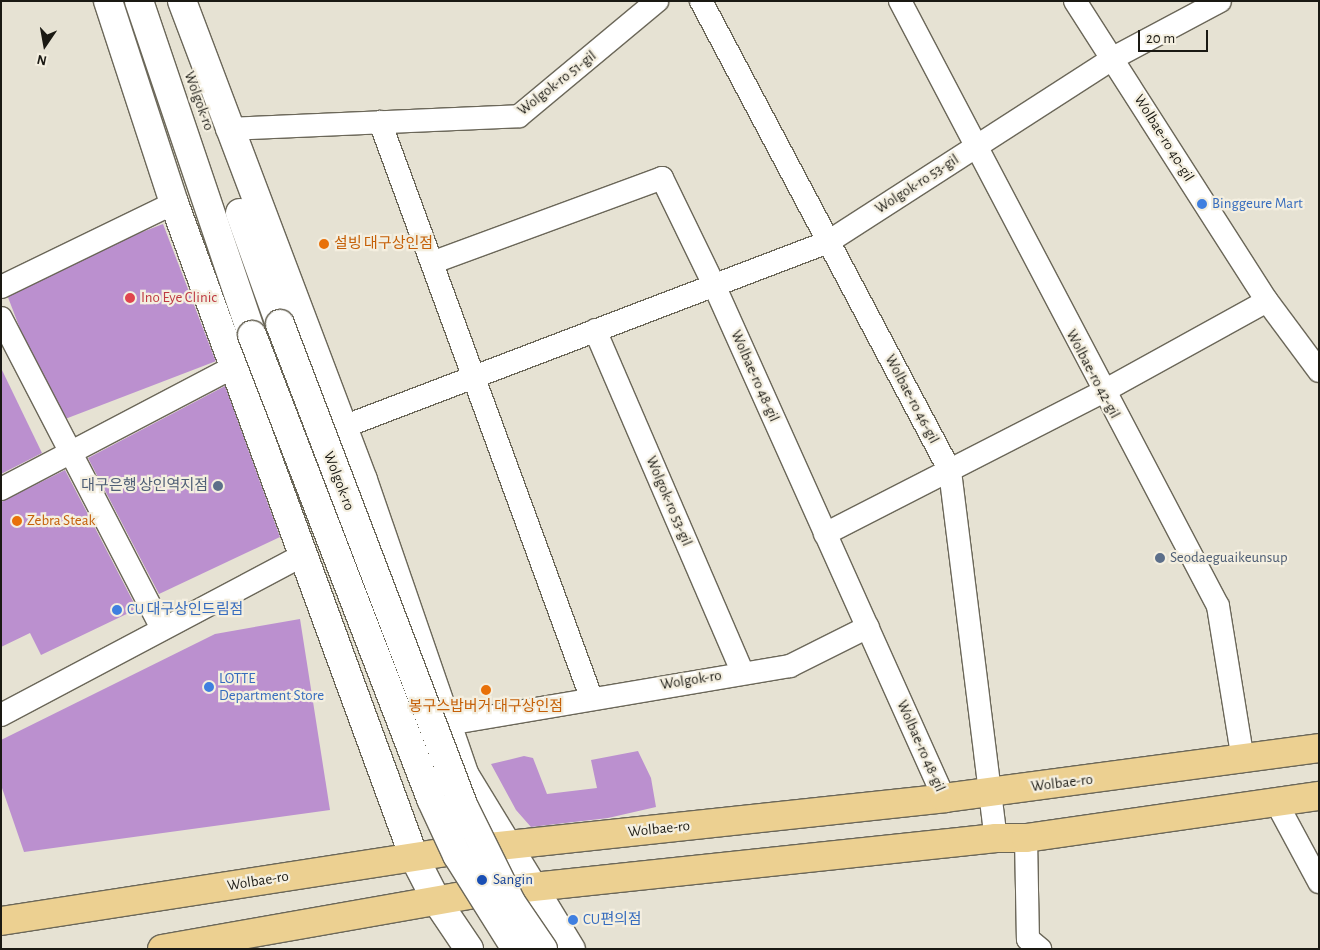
<!DOCTYPE html>
<html>
<head>
<meta charset="utf-8">
<style>
	body { margin:0 }
	#map { position:relative; width:1320px; height:950px; overflow:hidden; background:#e6e2d3; font-family:"Alegreya Sans","Noto Sans KR",sans-serif }
	div>[style] { position:absolute }
	.building>* { inset:0; background:#bb90cf; transform-origin:0 0 }
	.roads { filter:drop-shadow(1px 0 #6b6759) drop-shadow(-1px 0 #6b6759) drop-shadow(0 1px #6b6759) drop-shadow(0 -1px #6b6759) }
	.minor>* { height:22px; margin:-11px; padding:0 11px; transform-origin:11px; border-radius:11px; background:#fff }
	.secondary>* { height:28px; margin:-14px; padding:0 14px; transform-origin:14px; border-radius:14px; background:#fff }
	.primary>* { height:28px; margin:-14px; padding:0 14px; transform-origin:14px; border-radius:14px; background:#ecd091 }
	.bridges { filter:drop-shadow(1px 0 #6b6759) drop-shadow(-1px 0 #6b6759) drop-shadow(0 1px #6b6759) drop-shadow(0 -1px #6b6759) }
	.secondary-bridge>* { height:28px; margin:-14px; padding:0 14px; transform-origin:14px; border-radius:14px; background:#fff }
	.dots>* { width:14px; height:14px; translate:-50% -50%; box-sizing:border-box; border:2px solid #f4efe0; border-radius:50% }
	span { translate:-50% -50%; white-space:nowrap; text-align:center; line-height:1.15; -webkit-text-stroke:4.5px #f4efe0; paint-order:stroke }
	.street-label { font-size:15px; color:#1a1913 }
	.shop-label { font-size:15px; color:#366cbe }
	.left { translate:0 -50%; text-align:left }
	.food-label { font-size:15px; color:#c56008 }
	.health-label { font-size:15px; color:#be3a42 }
	.service-label { font-size:15px; color:#4e5e75 }
	.right { translate:-100% -50%; text-align:right }
	.transit-label { font-size:15px; color:#164399 }
	.frame { position:absolute; inset:0; border:2px solid #1a1913; pointer-events:none }
	.north { position:absolute; left:20px; top:20px; width:50px; height:50px; -webkit-text-stroke:4px #f4efe0; paint-order:stroke; rotate:192deg; font-size:14px; font-weight:700; line-height:20px; text-align:center; color:#1a1913 }
	.north::after { content:''; display:block; margin:auto; width:18px; height:22px; background:#1a1913; clip-path:polygon(50% 0,100% 100%,50% 72%,0 100%) }
	.scale { position:absolute; left:1138px; top:30px; width:70px; height:22px; box-sizing:border-box; border:2px solid #1a1913; border-top:0; padding-left:6px; font-size:15px; line-height:18px; white-space:nowrap; color:#1a1913; -webkit-text-stroke:4px #f4efe0; paint-order:stroke }
</style>
</head>
<body>
<div id="map">
	<div class="building">
		<i style="left:163px;top:224px;width:147px;height:171px;rotate:69deg"></i>
		<i style="clip-path:polygon(1px 368px,42px 453px,1px 474px)"></i>
		<i style="clip-path:polygon(225px 386px,280px 537px,159px 594px,88px 458px)"></i>
		<i style="clip-path:polygon(65px 470px,137px 609px,41px 655px,30px 633px,1px 647px,1px 502px)"></i>
		<i style="clip-path:polygon(300px 619px,330px 810px,24px 852px,1px 785px,1px 740px,215px 634px)"></i>
		<i style="clip-path:polygon(638px 751px,651px 778px,656px 807px,608px 818px,531px 827px,516px 810px,491px 764px,524px 756px,533px 758px,547px 794px,597px 788px,591px 760px)"></i>
	</div>
	<div class="roads">
		<div class="minor">
			<i style="left:701px;top:1px;width:532px;rotate:62.09deg"></i>
			<i style="left:950px;top:471px;width:370px;rotate:82.9deg"></i>
			<i style="left:900px;top:1px;width:683px;rotate:62.27deg"></i>
			<i style="left:1218px;top:606px;width:157px;rotate:80.8deg"></i>
			<i style="left:1075px;top:1px;width:356px;rotate:57.4deg"></i>
			<i style="left:1267px;top:301px;width:87px;rotate:53.4deg"></i>
			<i style="left:380px;top:122px;width:612px;rotate:69.85deg"></i>
			<i style="left:227px;top:129px;width:292px;rotate:-2.5deg"></i>
			<i style="left:519px;top:116px;width:180px;rotate:-39.8deg"></i>
			<i style="left:434px;top:262px;width:243px;rotate:-20.2deg"></i>
			<i style="left:662px;top:178px;width:119px;rotate:64.1deg"></i>
			<i style="left:714px;top:285px;width:562px;rotate:65.85deg"></i>
			<i style="left:1px;top:287px;width:192px;rotate:-25.9deg"></i>
			<i style="left:1px;top:318px;width:350px;rotate:62.6deg"></i>
			<i style="left:595px;top:330px;width:372px;rotate:66.7deg"></i>
			<i style="left:343px;top:427px;width:519px;rotate:-20.88deg"></i>
			<i style="left:828px;top:242px;width:339px;rotate:-32.8deg"></i>
			<i style="left:1113px;top:58px;width:121px;rotate:-28deg"></i>
			<i style="left:1px;top:489px;width:262px;rotate:-27.7deg"></i>
			<i style="left:825px;top:534px;width:311px;rotate:-27.1deg"></i>
			<i style="left:1102px;top:392px;width:188px;rotate:-28.9deg"></i>
			<i style="left:1px;top:715px;width:344px;rotate:-27.9deg"></i>
			<i style="left:447px;top:724px;width:348px;rotate:-9.6deg"></i>
			<i style="left:790px;top:666px;width:87px;rotate:-26.6deg"></i>
			<i style="left:1276px;top:802px;width:91px;rotate:61.7deg"></i>
			<i style="left:1026px;top:838px;width:101px;rotate:88.9deg"></i>
			<i style="left:1028px;top:939px;width:16px;rotate:40deg"></i>
		</div>
		<div class="secondary">
			<i style="left:108px;top:1px;width:213px;rotate:71.9deg"></i>
			<i style="left:174px;top:203px;width:697px;rotate:69.85deg"></i>
			<i style="left:414px;top:857px;width:48px;rotate:62.9deg"></i>
			<i style="left:436px;top:900px;width:59px;rotate:56deg"></i>
			<i style="left:139px;top:1px;width:353px;rotate:71.3deg"></i>
			<i style="left:182px;top:1px;width:512px;rotate:69.3deg"></i>
			<i style="left:363px;top:480px;width:311px;rotate:71deg"></i>
			<i style="left:464px;top:774px;width:205px;rotate:58.6deg"></i>
			<i style="left:240px;top:213px;width:118px;rotate:70.2deg"></i>
		</div>
		<div class="primary">
			<i style="left:1px;top:921px;width:456px;rotate:-8.8deg"></i>
			<i style="left:452px;top:851px;width:495px;rotate:-6.1deg"></i>
			<i style="left:944px;top:798px;width:378px;rotate:-7.6deg"></i>
			<i style="left:162px;top:949px;width:329px;rotate:-10deg"></i>
			<i style="left:486px;top:892px;width:513px;rotate:-6.04deg"></i>
			<i style="left:996px;top:838px;width:30px"></i>
			<i style="left:1026px;top:838px;width:296px;rotate:-8.2deg"></i>
		</div>
	</div>
	<div class="bridges">
		<div class="secondary-bridge">
			<i style="left:280px;top:324px;width:517px;rotate:69.15deg"></i>
			<i style="left:464px;top:807px;width:106px;rotate:63.7deg"></i>
			<i style="left:511px;top:902px;width:57px;rotate:55.8deg"></i>
			<i style="left:252px;top:335px;width:497px;rotate:68.9deg"></i>
			<i style="left:431px;top:799px;width:62px;rotate:65.1deg"></i>
			<i style="left:457px;top:855px;width:111px;rotate:57.9deg"></i>
		</div>
	</div>
	<div class="dots">
		<i style="left:1202px;top:204px;background:#3f7fe0"></i>
		<i style="left:324px;top:244px;background:#e8710a"></i>
		<i style="left:130px;top:298px;background:#e0444e"></i>
		<i style="left:218px;top:486px;background:#5c6f8a"></i>
		<i style="left:17px;top:521px;background:#e8710a"></i>
		<i style="left:1160px;top:558px;background:#5c6f8a"></i>
		<i style="left:117px;top:610px;background:#3f7fe0"></i>
		<i style="left:209px;top:687px;background:#3f7fe0"></i>
		<i style="left:486px;top:690px;background:#e8710a"></i>
		<i style="left:482px;top:880px;background:#1a4fb4"></i>
		<i style="left:573px;top:920px;background:#3f7fe0"></i>
	</div>
	<div class="street-label">
		<span style="left:557px;top:83px;rotate:-38deg">Wolgok-ro 51-gil</span>
		<span style="left:199px;top:101px;rotate:70deg">Wolgok-ro</span>
		<span style="left:1164px;top:138px;rotate:58deg">Wolbae-ro 40-gil</span>
		<span style="left:917px;top:184px;rotate:-33deg">Wolgok-ro 53-gil</span>
		<span style="left:1093px;top:374px;rotate:62deg">Wolbae-ro 42-gil</span>
		<span style="left:755px;top:376px;rotate:66deg">Wolbae-ro 48-gil</span>
		<span style="left:912px;top:399px;rotate:62deg">Wolbae-ro 46-gil</span>
		<span style="left:339px;top:481px;rotate:69deg">Wolgok-ro</span>
		<span style="left:669px;top:501px;rotate:67deg">Wolgok-ro 53-gil</span>
		<span style="left:691px;top:680px;rotate:-9deg">Wolgok-ro</span>
		<span style="left:921px;top:746px;rotate:66deg">Wolbae-ro 48-gil</span>
		<span style="left:1062px;top:783px;rotate:-7deg">Wolbae-ro</span>
		<span style="left:659px;top:829px;rotate:-6deg">Wolbae-ro</span>
		<span style="left:258px;top:881px;rotate:-9deg">Wolbae-ro</span>
	</div>
	<div class="shop-label">
		<span class="left" style="left:1212px;top:204px">Binggeure Mart</span>
		<span class="left" style="left:127px;top:610px">CU 대구상인드림점</span>
		<span class="left" style="left:219px;top:687px">LOTTE<br>Department Store</span>
		<span class="left" style="left:583px;top:920px">CU편의점</span>
	</div>
	<div class="food-label">
		<span class="left" style="left:334px;top:244px">설빙 대구상인점</span>
		<span class="left" style="left:27px;top:521px">Zebra Steak</span>
		<span style="left:486px;top:707px">봉구스밥버거 대구상인점</span>
	</div>
	<div class="health-label">
		<span class="left" style="left:141px;top:298px">Ino Eye Clinic</span>
	</div>
	<div class="service-label">
		<span class="right" style="left:208px;top:486px">대구은행 상인역지점</span>
		<span class="left" style="left:1170px;top:558px">Seodaeguaikeunsup</span>
	</div>
	<div class="transit-label">
		<span class="left" style="left:493px;top:880px">Sangin</span>
	</div>
	<div class="frame"></div>
	<div class="north">N</div>
	<div class="scale">20 m</div>
</div>
</body>
</html>
